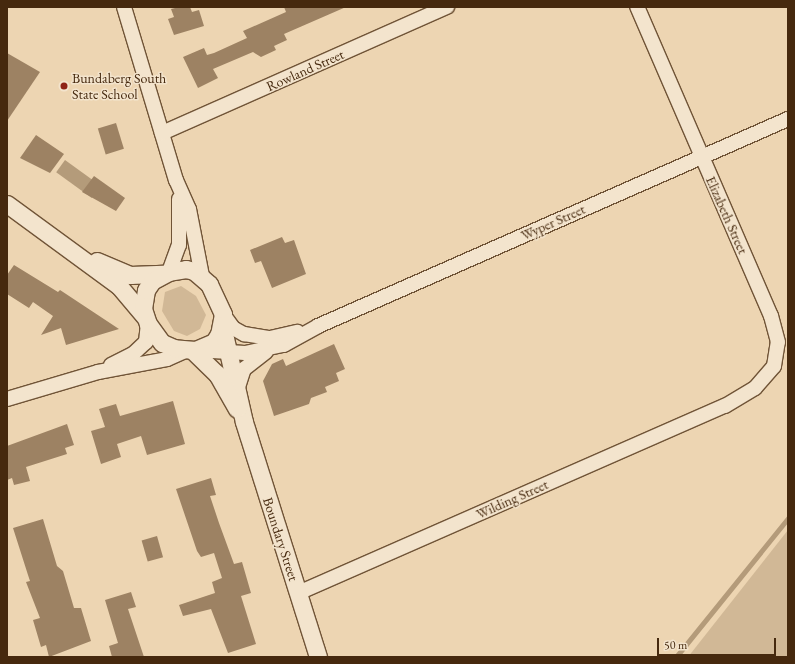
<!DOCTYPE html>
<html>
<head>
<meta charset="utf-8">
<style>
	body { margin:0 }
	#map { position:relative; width:795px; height:664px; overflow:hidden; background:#edd5b2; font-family:"EB Garamond",serif }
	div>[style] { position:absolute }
	.green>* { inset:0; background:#d1b896 }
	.water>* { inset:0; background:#b49b7a; transform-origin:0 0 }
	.stream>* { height:4.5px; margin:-2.25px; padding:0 2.25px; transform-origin:2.25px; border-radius:2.25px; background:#b49b7a }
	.building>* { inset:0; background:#9d8263; transform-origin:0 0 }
	.roads { filter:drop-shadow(1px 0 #705437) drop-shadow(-1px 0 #705437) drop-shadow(0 1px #705437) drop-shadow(0 -1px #705437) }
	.minor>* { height:14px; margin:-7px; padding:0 7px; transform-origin:7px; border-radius:7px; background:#f3e4cd }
	.tertiary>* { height:17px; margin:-8.5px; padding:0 8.5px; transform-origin:8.5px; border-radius:8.5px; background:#f3e4cd }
	.dots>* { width:11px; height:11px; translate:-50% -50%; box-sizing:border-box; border:2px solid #f3e4cd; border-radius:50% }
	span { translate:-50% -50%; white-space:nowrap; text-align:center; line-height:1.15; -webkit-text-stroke:3px #f3e4cd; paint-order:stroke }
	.street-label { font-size:14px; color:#46290e }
	.poi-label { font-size:14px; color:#46290e }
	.left { translate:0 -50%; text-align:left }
	.frame { position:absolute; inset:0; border:8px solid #46290e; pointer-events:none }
	.scale { position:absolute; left:657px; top:638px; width:119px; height:18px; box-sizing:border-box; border:2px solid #46290e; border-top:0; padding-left:5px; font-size:12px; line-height:14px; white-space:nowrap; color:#46290e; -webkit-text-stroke:3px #f3e4cd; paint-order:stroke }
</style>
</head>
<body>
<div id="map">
	<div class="green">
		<i style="clip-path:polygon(181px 286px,196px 296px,206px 315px,200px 329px,187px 336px,174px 331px,162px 311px,165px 292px)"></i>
		<i style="clip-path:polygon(788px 530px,788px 657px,688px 657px)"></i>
	</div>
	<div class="water">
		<i style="left:65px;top:160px;width:44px;height:15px;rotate:36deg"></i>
	</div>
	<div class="stream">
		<i style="left:676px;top:657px;width:179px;rotate:-51.1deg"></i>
	</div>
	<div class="building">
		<i style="clip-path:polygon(179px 7px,190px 7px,192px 12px,199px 10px,204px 26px,174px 35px,168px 19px,174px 17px,171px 9px)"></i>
		<i style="clip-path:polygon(284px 7px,346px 7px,284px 34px,287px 40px,274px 46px,276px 50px,261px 57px,253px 52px,213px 69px,218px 78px,198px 88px,183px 57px,204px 48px,207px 55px,214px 53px,247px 38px,243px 31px,286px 12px)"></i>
		<i style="clip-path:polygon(7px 53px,40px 72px,7px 121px)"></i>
		<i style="left:116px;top:123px;width:27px;height:19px;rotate:73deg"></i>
		<i style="clip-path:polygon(36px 135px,64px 154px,50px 173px,20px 158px)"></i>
		<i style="clip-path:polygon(94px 176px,125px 198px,116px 211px,82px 192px)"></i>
		<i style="clip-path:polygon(282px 237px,285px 243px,294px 240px,306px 274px,272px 288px,261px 261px,255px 263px,250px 250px)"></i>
		<i style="clip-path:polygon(14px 265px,58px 292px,60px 290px,119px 329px,66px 345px,61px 328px,41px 335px,53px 316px,33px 302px,29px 308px,7px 294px,7px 275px)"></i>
		<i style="clip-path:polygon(334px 344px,345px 369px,336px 373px,339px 381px,325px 387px,327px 392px,311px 398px,309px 404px,274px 416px,263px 381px,272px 364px,283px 359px,286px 366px)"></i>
		<i style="clip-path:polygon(173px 401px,185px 444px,147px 455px,141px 436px,117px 444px,121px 457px,101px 464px,91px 431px,105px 427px,99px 409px,116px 404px,120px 416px)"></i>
		<i style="clip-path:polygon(67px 424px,74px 445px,65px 448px,67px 454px,26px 467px,30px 481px,14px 485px,12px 478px,7px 480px,7px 446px)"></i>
		<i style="clip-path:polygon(211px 478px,216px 495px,210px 496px,219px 523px,234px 564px,242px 562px,251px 593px,241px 596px,256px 644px,228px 653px,211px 609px,183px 616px,179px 605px,215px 593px,212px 582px,222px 578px,214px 553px,201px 557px,197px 551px,176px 489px)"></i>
		<i style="clip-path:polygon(43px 519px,57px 566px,63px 571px,74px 608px,81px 608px,91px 641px,49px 657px,46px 645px,41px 647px,33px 620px,40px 618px,26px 582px,30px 581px,28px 575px,13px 528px)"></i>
		<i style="left:157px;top:536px;width:22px;height:16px;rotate:74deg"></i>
		<i style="clip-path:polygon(131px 592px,136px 607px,128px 609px,144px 657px,112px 657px,109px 646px,118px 643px,105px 600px)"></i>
	</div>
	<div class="roads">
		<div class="minor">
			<i style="left:124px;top:7px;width:181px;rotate:73.3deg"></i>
			<i style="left:176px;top:180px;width:32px;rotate:66deg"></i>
			<i style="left:189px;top:209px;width:68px;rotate:79deg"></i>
			<i style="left:162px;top:133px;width:312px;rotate:-23.9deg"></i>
			<i style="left:169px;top:272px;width:29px;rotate:-70deg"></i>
			<i style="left:179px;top:245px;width:46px;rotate:-90deg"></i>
			<i style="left:223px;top:314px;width:17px;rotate:54deg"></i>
			<i style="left:233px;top:328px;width:13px;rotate:29deg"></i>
			<i style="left:244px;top:334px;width:26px;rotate:9deg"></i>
			<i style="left:270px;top:338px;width:28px;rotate:-13deg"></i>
			<i style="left:196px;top:350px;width:49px;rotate:3.5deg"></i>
			<i style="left:245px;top:353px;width:40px;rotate:-12deg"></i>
			<i style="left:284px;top:345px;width:39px;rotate:-29deg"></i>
			<i style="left:318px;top:326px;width:514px;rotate:-23.77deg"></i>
			<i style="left:111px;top:365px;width:25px;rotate:-27deg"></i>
			<i style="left:133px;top:354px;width:18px;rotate:-43deg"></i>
			<i style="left:146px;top:342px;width:18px;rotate:-84deg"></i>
			<i style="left:238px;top:387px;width:19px;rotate:-72deg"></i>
			<i style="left:244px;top:369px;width:28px;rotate:-38deg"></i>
			<i style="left:7px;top:399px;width:95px;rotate:-16.5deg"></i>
			<i style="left:98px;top:372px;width:70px;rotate:-10.7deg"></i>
			<i style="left:167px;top:359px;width:22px;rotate:-24deg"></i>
			<i style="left:298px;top:593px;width:466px;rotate:-23.7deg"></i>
			<i style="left:725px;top:406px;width:35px;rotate:-31deg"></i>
			<i style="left:755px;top:388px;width:29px;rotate:-49deg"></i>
			<i style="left:774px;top:366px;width:24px;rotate:-81deg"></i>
			<i style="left:778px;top:342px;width:27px;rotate:-105deg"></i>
			<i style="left:771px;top:316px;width:337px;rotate:-113.4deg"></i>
		</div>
		<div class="tertiary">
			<i style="left:7px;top:204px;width:139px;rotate:36.2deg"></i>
			<i style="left:119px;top:286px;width:40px;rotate:50deg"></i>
			<i style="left:97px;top:261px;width:36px;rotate:23deg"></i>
			<i style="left:130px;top:275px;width:33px;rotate:-2deg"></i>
			<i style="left:186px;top:269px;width:8px;rotate:14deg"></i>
			<i style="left:194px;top:271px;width:20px;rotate:41deg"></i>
			<i style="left:209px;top:284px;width:33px;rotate:65deg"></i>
			<i style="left:223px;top:314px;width:20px;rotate:101deg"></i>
			<i style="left:219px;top:334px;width:9px;rotate:122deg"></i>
			<i style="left:214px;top:342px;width:21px;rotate:157deg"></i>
			<i style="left:195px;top:350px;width:21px;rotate:-175deg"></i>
			<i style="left:174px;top:348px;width:13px;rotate:-157deg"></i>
			<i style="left:162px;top:343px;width:24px;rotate:-126deg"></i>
			<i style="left:148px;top:324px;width:16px;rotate:-108deg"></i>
			<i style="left:143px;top:309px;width:19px;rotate:-81deg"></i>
			<i style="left:146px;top:290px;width:11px;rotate:-56deg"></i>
			<i style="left:152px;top:281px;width:19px;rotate:-28deg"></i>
			<i style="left:169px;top:272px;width:17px;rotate:-10deg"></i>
			<i style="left:222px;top:325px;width:99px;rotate:77.2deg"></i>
			<i style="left:244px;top:422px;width:246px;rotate:72.5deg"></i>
			<i style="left:192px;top:350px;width:35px;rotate:44deg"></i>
			<i style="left:217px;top:374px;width:40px;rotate:60.3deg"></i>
		</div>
	</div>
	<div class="dots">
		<i style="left:64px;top:86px;background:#8f2418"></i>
	</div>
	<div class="street-label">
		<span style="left:305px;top:70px;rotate:-24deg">Rowland Street</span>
		<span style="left:727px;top:215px;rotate:66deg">Elizabeth Street</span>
		<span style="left:553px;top:222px;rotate:-24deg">Wyper Street</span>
		<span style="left:512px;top:499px;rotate:-24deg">Wilding Street</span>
		<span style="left:281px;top:539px;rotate:72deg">Boundary Street</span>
	</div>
	<div class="poi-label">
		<span class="left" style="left:72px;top:86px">Bundaberg South<br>State School</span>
	</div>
	<div class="frame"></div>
	<div class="scale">50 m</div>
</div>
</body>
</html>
